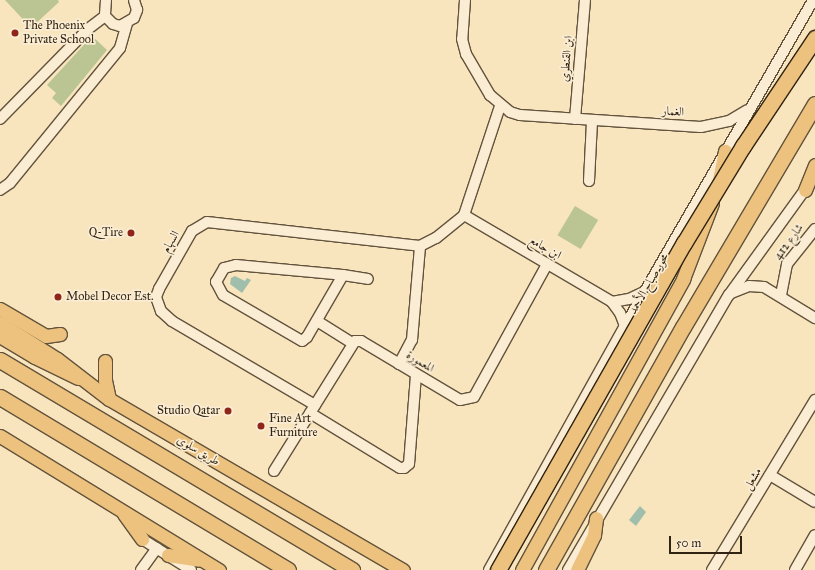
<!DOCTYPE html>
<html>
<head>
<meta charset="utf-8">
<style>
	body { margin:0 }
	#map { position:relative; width:815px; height:570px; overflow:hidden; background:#f8e4bd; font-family:"IM FELL Great Primer",Amiri,serif }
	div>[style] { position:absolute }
	.green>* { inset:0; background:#bac593; transform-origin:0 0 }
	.water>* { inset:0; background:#9fbfac }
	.roads { filter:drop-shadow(1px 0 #63533c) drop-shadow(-1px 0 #63533c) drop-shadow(0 1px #63533c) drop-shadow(0 -1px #63533c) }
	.minor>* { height:10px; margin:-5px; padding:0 5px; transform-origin:5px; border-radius:5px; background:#faedd4 }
	.major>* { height:13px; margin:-6.5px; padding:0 6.5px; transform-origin:6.5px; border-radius:6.5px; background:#ecc27e }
	.highway>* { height:15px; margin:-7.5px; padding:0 7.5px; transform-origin:7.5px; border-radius:7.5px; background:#ecc27e }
	.bridges { filter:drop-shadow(1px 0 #312311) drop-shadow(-1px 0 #312311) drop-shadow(0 1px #312311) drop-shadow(0 -1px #312311) }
	.highway-bridge>* { height:15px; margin:-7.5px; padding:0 7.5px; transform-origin:7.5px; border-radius:7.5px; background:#ecc27e }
	.dots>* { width:11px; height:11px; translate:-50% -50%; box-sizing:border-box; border:2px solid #faedd4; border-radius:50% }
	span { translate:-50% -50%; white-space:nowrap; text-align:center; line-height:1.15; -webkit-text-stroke:3.5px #faedd4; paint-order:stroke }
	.poi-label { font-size:12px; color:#312311 }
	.left { translate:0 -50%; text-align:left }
	.right { translate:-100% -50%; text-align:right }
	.street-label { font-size:12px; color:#312311 }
	.scale { position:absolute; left:669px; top:536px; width:73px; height:18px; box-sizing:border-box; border:2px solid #312311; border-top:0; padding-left:5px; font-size:12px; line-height:14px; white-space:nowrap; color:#312311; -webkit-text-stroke:3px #faedd4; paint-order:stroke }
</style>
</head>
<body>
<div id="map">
	<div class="green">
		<i style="clip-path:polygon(5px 0,58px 0,59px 2px,31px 28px)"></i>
		<i style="clip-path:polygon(92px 36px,107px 50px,61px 106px,52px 98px,56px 93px,47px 85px)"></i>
		<i style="left:575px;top:206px;width:27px;height:34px;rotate:31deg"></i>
	</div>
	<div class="water">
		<i style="clip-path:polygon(235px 276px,245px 281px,247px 278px,251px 280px,242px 293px,230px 284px,231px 278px)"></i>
		<i style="clip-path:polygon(640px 506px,646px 512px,636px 526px,629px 520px)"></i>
	</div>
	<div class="roads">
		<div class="minor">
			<i style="left:106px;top:0;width:16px;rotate:94deg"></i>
			<i style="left:105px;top:16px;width:11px;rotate:45deg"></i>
			<i style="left:113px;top:24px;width:7px;rotate:16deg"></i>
			<i style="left:120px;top:26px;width:16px;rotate:-30deg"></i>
			<i style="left:134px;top:18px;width:9px;rotate:-69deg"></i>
			<i style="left:137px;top:10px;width:10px;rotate:-107deg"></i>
			<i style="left:465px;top:0;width:39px;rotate:94deg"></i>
			<i style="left:462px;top:39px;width:16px;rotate:75deg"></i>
			<i style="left:466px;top:54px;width:48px;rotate:59.7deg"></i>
			<i style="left:490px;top:95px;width:26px;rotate:40deg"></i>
			<i style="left:510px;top:112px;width:10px;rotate:17deg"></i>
			<i style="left:520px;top:115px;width:181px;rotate:3.8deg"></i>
			<i style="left:701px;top:127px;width:29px;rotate:-12deg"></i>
			<i style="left:729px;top:121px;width:21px;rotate:-31deg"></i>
			<i style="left:0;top:119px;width:126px;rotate:-45.6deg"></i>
			<i style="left:88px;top:29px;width:21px;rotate:-37deg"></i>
			<i style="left:575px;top:119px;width:119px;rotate:-85.2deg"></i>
			<i style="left:589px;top:181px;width:60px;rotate:-87.1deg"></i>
			<i style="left:0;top:190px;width:12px;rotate:-35deg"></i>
			<i style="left:10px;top:183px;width:174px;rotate:-50.8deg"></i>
			<i style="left:120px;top:48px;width:25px;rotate:-74deg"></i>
			<i style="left:464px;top:215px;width:172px;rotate:30.4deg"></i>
			<i style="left:612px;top:302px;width:14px;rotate:54deg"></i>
			<i style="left:620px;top:313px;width:14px;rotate:69deg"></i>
			<i style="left:343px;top:275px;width:72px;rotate:120.1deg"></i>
			<i style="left:307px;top:337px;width:6px;rotate:141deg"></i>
			<i style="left:302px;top:341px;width:91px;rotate:-149.8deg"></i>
			<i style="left:223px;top:295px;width:15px;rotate:-118deg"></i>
			<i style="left:216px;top:282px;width:16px;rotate:-60deg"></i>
			<i style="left:224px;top:268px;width:12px;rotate:-14deg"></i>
			<i style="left:236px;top:265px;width:107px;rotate:5.3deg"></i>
			<i style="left:343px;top:275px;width:25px;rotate:9deg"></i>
			<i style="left:731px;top:293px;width:19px;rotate:-21deg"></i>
			<i style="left:749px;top:286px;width:15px;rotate:4deg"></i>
			<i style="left:764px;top:287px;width:60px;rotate:31.3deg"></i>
			<i style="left:781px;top:295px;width:32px;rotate:-79deg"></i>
			<i style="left:787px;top:264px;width:45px;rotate:-51.3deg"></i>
			<i style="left:612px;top:302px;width:17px;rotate:-10deg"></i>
			<i style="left:629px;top:299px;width:17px;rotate:-25deg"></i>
			<i style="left:317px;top:321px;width:41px;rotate:32.2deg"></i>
			<i style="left:399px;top:364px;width:27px;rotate:-62deg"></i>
			<i style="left:412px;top:340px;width:94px;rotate:-85.1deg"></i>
			<i style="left:420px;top:246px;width:18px;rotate:-27deg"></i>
			<i style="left:436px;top:238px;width:36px;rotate:-39deg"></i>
			<i style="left:464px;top:215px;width:115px;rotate:-71.7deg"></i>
			<i style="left:315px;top:405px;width:166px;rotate:-149.6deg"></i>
			<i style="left:172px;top:321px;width:15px;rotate:-138deg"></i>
			<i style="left:161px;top:311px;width:15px;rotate:-110deg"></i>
			<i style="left:156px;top:297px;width:9px;rotate:-69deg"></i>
			<i style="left:159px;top:289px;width:67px;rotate:-60.4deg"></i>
			<i style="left:192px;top:231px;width:17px;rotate:-31deg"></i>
			<i style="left:207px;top:222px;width:214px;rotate:6.4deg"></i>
			<i style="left:310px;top:413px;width:105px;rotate:31.4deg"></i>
			<i style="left:400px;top:468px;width:4px"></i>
			<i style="left:404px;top:468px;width:6px;rotate:-39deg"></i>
			<i style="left:409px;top:464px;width:89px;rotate:-85.5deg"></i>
			<i style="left:274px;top:471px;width:153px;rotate:-58.1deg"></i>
			<i style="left:355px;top:341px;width:6px"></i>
			<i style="left:361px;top:341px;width:115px;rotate:30.8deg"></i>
			<i style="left:460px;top:400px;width:14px;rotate:-12deg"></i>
			<i style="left:474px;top:397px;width:152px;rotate:-61.2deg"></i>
			<i style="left:770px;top:475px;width:52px;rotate:31deg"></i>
			<i style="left:142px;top:539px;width:58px;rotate:32.3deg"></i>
			<i style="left:141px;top:570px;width:27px;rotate:-54deg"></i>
			<i style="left:489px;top:570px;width:279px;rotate:-60.9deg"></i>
			<i style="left:625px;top:326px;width:376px;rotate:-60deg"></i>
			<i style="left:568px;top:570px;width:319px;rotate:-59.7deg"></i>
			<i style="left:729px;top:295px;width:137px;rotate:-54.2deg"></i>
			<i style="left:712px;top:570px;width:199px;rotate:-58.8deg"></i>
			<i style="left:795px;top:570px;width:40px;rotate:-60.3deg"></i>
		</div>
		<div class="major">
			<i style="left:718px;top:184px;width:34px;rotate:-78deg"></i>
			<i style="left:805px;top:190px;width:27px;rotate:-68deg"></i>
			<i style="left:0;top:309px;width:53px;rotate:30.4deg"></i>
			<i style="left:46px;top:336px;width:14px;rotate:-8deg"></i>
			<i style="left:0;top:323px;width:67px;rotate:32.3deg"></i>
			<i style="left:57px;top:359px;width:66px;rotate:37.6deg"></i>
			<i style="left:109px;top:399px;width:340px;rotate:30.2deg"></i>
			<i style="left:105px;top:361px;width:19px;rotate:90deg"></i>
			<i style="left:105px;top:380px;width:19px;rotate:78deg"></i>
			<i style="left:0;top:436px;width:257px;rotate:31.5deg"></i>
			<i style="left:124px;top:514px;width:31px;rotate:54deg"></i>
			<i style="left:168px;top:555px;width:30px;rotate:9deg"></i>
			<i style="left:522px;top:570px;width:333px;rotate:-61deg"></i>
			<i style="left:683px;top:279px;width:81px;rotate:-69.1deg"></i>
			<i style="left:577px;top:570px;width:39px;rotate:-64deg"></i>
			<i style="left:594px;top:535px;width:17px;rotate:-83deg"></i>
		</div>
		<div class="highway">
			<i style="left:0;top:335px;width:41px;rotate:31deg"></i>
			<i style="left:35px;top:356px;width:48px;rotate:26deg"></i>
			<i style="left:0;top:360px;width:410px;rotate:30.8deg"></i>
			<i style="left:0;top:397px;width:336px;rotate:31deg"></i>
			<i style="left:546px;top:570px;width:279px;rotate:-60.6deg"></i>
			<i style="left:683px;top:327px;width:259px;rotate:-59.4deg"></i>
		</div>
	</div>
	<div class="bridges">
		<div class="highway-bridge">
			<i style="left:498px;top:570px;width:376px;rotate:-60.4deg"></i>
			<i style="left:684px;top:243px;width:114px;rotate:-58.7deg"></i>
			<i style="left:743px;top:146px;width:130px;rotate:-56.3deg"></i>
		</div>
	</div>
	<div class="dots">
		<i style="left:15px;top:33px;background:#8f2418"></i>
		<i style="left:131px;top:233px;background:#8f2418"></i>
		<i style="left:58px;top:297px;background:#8f2418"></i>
		<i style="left:228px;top:411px;background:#8f2418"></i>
		<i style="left:261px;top:426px;background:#8f2418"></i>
	</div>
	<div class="poi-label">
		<span class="left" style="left:23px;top:33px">The Phoenix<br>Private School</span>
		<span class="right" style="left:123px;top:233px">Q-Tire</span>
		<span class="left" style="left:66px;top:297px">Mobel Decor Est.</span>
		<span class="right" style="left:220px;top:411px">Studio Qatar</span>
		<span class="left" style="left:269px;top:426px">Fine Art<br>Furniture</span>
	</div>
	<div class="street-label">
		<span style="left:567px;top:59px;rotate:-85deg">ابن القنطري</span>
		<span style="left:673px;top:112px;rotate:3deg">الغمار</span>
		<span style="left:171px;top:242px;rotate:-60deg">السهام</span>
		<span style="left:789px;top:242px;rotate:-54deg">شارع 412</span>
		<span style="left:545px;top:248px;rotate:30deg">ابن جامع</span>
		<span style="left:649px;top:284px;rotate:-60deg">محور صباح الأحمد</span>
		<span style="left:420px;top:362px;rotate:31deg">المعمورة</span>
		<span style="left:198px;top:451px;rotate:30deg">طريق سلوى</span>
		<span style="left:753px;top:479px;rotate:-59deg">مشعل</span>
	</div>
	<div class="scale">50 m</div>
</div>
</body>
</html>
